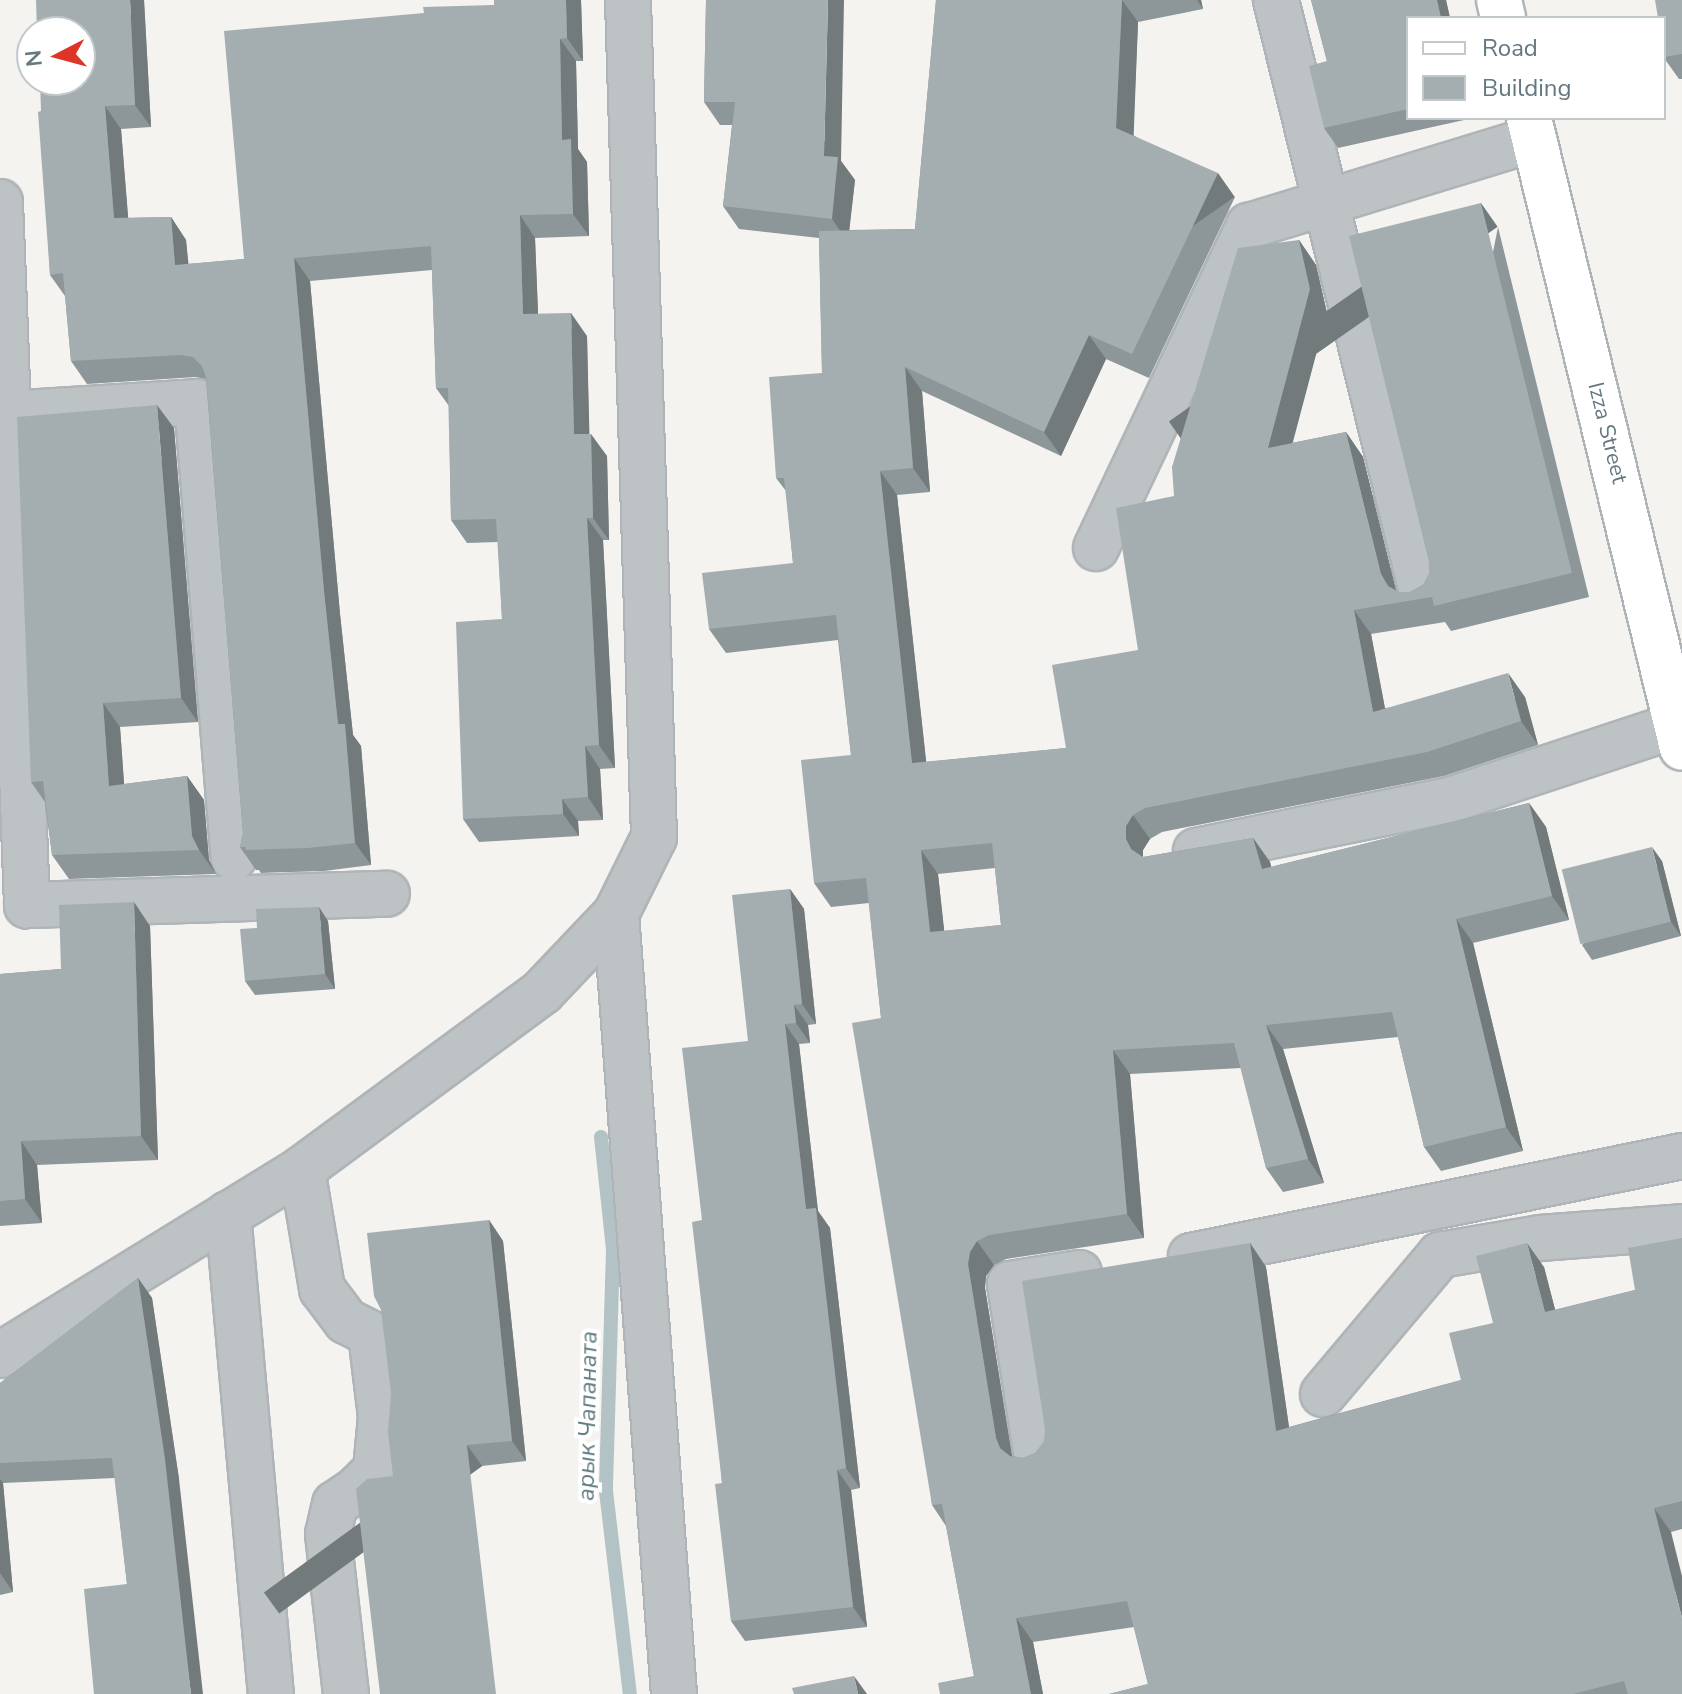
<!DOCTYPE html>
<html>
<head>
<meta charset="utf-8">
<style>
	body { margin:0 }
	#map { position:relative; width:1682px; height:1694px; overflow:hidden; background:#f4f3f0; font-family:"Nunito Sans",sans-serif }
	div>[style] { position:absolute }
	.stream>* { height:14px; margin:-7px; padding:0 7px; transform-origin:7px; border-radius:7px; background:#b3c2c4 }
	.roads { filter:drop-shadow(2px 0 #aeb4b7) drop-shadow(-2px 0 #aeb4b7) drop-shadow(0 2px #aeb4b7) drop-shadow(0 -2px #aeb4b7) }
	.minor>* { height:44px; margin:-22px; padding:0 22px; transform-origin:22px; border-radius:22px; background:#bdc2c4 }
	.major>* { height:44px; margin:-22px; padding:0 22px; transform-origin:22px; border-radius:22px; background:#fff }
	.wall>* { inset:0; background:#8d9698 }
	.shaded-wall>* { inset:0; background:#737a7c; transform-origin:0 0 }
	.building>* { inset:0; background:#a4aeb1; transform-origin:0 0 }
	span { translate:-50% -50%; white-space:nowrap; text-align:center; line-height:1.15; -webkit-text-stroke:8px #fff; paint-order:stroke }
	.street-label { font-size:22px; color:#647880 }
	.water-label { font-size:24px; color:#5f7a7e; font-style:italic }
	.legend { position:absolute; left:1406px; top:16px; width:260px; height:104px; box-sizing:border-box; background:#fff; border:2px solid #c1c9cc; margin:0; padding:10px 14px; list-style:none; font-size:24px; color:#647880 }
	.legend li { display:flex; align-items:center; gap:16px; height:40px }
	.legend b { width:40px; border:2px solid #c1c9cc }
	.north { position:absolute; left:16px; top:16px; width:80px; height:80px; box-sizing:border-box; background:#fff; border:2px solid #c1c9cc; border-radius:50%; rotate:264deg; font-size:22px; font-weight:700; line-height:32px; text-align:center; color:#647880 }
	.north::after { content:''; display:block; margin:auto; width:28px; height:36px; background:#dd3627; clip-path:polygon(50% 0,100% 100%,50% 72%,0 100%) }
</style>
</head>
<body>
<div id="map">
	<div class="stream">
		<i style="left:601px;top:1137px;width:114px;rotate:83.9deg"></i>
		<i style="left:613px;top:1250px;width:241px;rotate:91.7deg"></i>
		<i style="left:606px;top:1491px;width:204px;rotate:83.3deg"></i>
	</div>
	<div class="roads">
		<div class="minor">
			<i style="left:1276px;top:0;width:610px;rotate:76.15deg"></i>
			<i style="left:0;top:202px;width:704px;rotate:87.8deg"></i>
			<i style="left:27px;top:905px;width:360px;rotate:-1.8deg"></i>
			<i style="left:8px;top:414px;width:189px;rotate:-3.6deg"></i>
			<i style="left:197px;top:402px;width:457px;rotate:85.4deg"></i>
			<i style="left:1096px;top:548px;width:357px;rotate:-64.6deg"></i>
			<i style="left:1249px;top:226px;width:298px;rotate:-17deg"></i>
			<i style="left:1196px;top:851px;width:259px;rotate:-11.4deg"></i>
			<i style="left:1450px;top:800px;width:239px;rotate:-18.3deg"></i>
			<i style="left:616px;top:914px;width:782px;rotate:85.75deg"></i>
			<i style="left:302px;top:1169px;width:122px;rotate:80.5deg"></i>
			<i style="left:322px;top:1289px;width:40px;rotate:53deg"></i>
			<i style="left:346px;top:1321px;width:28px;rotate:27deg"></i>
			<i style="left:371px;top:1334px;width:84px;rotate:83.1deg"></i>
			<i style="left:381px;top:1417px;width:53px;rotate:95.4deg"></i>
			<i style="left:376px;top:1470px;width:28px;rotate:135deg"></i>
			<i style="left:356px;top:1490px;width:25px;rotate:146deg"></i>
			<i style="left:335px;top:1504px;width:31px;rotate:103deg"></i>
			<i style="left:328px;top:1534px;width:161px;rotate:83.6deg"></i>
			<i style="left:228px;top:1214px;width:482px;rotate:84.9deg"></i>
			<i style="left:1191px;top:1256px;width:501px;rotate:-11.51deg"></i>
			<i style="left:0;top:1355px;width:355px;rotate:-31.6deg"></i>
			<i style="left:302px;top:1169px;width:298px;rotate:-36.4deg"></i>
			<i style="left:542px;top:992px;width:108px;rotate:-46.5deg"></i>
			<i style="left:616px;top:914px;width:86px;rotate:-63.7deg"></i>
			<i style="left:654px;top:837px;width:837px;rotate:-91.78deg"></i>
			<i style="left:1323px;top:1394px;width:182px;rotate:-49.9deg"></i>
			<i style="left:1440px;top:1255px;width:101px;rotate:-9.6deg"></i>
			<i style="left:1540px;top:1238px;width:142px;rotate:-4.4deg"></i>
			<i style="left:1037px;top:1457px;width:175px;rotate:-98.9deg"></i>
			<i style="left:1010px;top:1284px;width:70px;rotate:-9.1deg"></i>
		</div>
		<div class="major">
			<i style="left:1499px;top:0;width:18px;rotate:77deg"></i>
			<i style="left:1529px;top:118px;width:648px;rotate:76.35deg"></i>
		</div>
	</div>
	<div class="wall">
		<i style="clip-path:polygon(144px 0,151px 127px,121px 129px,128px 218px,171px 217px,186px 240px,188px 264px,244px 259px,424px 13px,494px 5px,581px 0,583px 61px,576px 61px,578px 149px,587px 162px,589px 236px,535px 238px,538px 314px,587px 336px,589px 434px,607px 456px,609px 540px,603px 540px,615px 768px,600px 769px,603px 820px,578px 821px,579px 836px,479px 842px,463px 819px,502px 619px,498px 542px,467px 543px,451px 520px,449px 406px,436px 388px,432px 270px,310px 281px,340px 614px,353px 735px,361px 746px,371px 865px,324px 871px,261px 873px,259px 870px,256px 870px,240px 847px,243px 833px,206px 379px,196px 377px,87px 384px,71px 361px,65px 296px,50px 275px,41px 111px)"></i>
		<i style="clip-path:polygon(evenodd,706px 0,841px 161px,855px 180px,849px 230px,915px 229px,936px 0,1201px 0,1203px 9px,1138px 22px,1133px 135px,1235px 197px,1149px 378px,1106px 359px,1061px 456px,922px 391px,930px 492px,897px 495px,926px 762px,1066px 748px,1138px 650px,1174px 496px,1299px 240px,1316px 265px,1327px 313px,1292px 443px,1346px 432px,1363px 457px,1396px 590px,1399px 592px,1410px 592px,1423px 585px,1429px 574px,1498px 227px,1589px 597px,1451px 631px,1445px 622px,1371px 634px,1385px 708px,1525px 697px,1538px 745px,1444px 776px,1162px 832px,1150px 839px,1143px 850px,1143px 857px,1253px 838px,1270px 862px,1271px 867px,1529px 803px,1546px 827px,1569px 920px,1473px 943px,1523px 1151px,1441px 1171px,1424px 1147px,1398px 1037px,1283px 1049px,1324px 1183px,1283px 1192px,1266px 1168px,1241px 1068px,1130px 1074px,1144px 1238px,1006px 1259px,994px 1265px,986px 1276px,985px 1288px,1012px 1456px,1023px 1458px,1035px 1453px,1250px 1243px,1266px 1267px,1289px 1427px,1461px 1380px,1493px 1323px,1544px 1267px,1555px 1310px,1635px 1290px,1682px 1238px,1682px 1529px,1671px 1532px,1682px 1694px,1109px 1694px,1148px 1684px,1134px 1627px,1033px 1642px,1043px 1694px,940px 1694px,974px 1676px,946px 1526px,932px 1505px,869px 903px,831px 907px,814px 883px,851px 755px,838px 640px,726px 653px,709px 629px,793px 563px,786px 491px,776px 478px,822px 373px,819px 238px,739px 229px,723px 206px,732px 125px,720px 125px,704px 102px,706px 0,995px 868px,1001px 925px,944px 931px,938px 874px,995px 868px)"></i>
		<i style="clip-path:polygon(1311px 0,1446px 0,1450px 18px,1408px 18px,1408px 118px,1473px 118px,1338px 148px,1324px 128px,1327px 61px)"></i>
		<i style="clip-path:polygon(1682px 0,1682px 79px,1679px 79px,1664px 58px,1664px 18px)"></i>
		<i style="clip-path:polygon(174px 428px,198px 722px,120px 727px,124px 784px,187px 776px,204px 800px,209px 860px,216px 874px,69px 879px,52px 855px,45px 802px,31px 782px)"></i>
		<i style="clip-path:polygon(1662px 861px,1681px 936px,1592px 960px,1582px 945px)"></i>
		<i style="clip-path:polygon(790px 889px,804px 909px,816px 1024px,808px 1025px,810px 1043px,799px 1044px,818px 1211px,830px 1228px,860px 1488px,851px 1490px,867px 1627px,745px 1641px,731px 1621px,722px 1483px,702px 1220px,748px 1041px)"></i>
		<i style="clip-path:polygon(328px 921px,335px 989px,255px 995px,245px 981px)"></i>
		<i style="clip-path:polygon(150px 926px,158px 1160px,37px 1165px,42px 1223px,0 1226px,0 974px,61px 969px)"></i>
		<i style="clip-path:polygon(489px 1220px,503px 1241px,526px 1461px,393px 1476px,391px 1393px)"></i>
		<i style="clip-path:polygon(138px 1278px,152px 1298px,179px 1479px,127px 1584px,115px 1478px,3px 1483px,13px 1592px,0 1595px,0 1383px)"></i>
	</div>
	<div class="shaded-wall">
		<i style="clip-path:polygon(130px 0,144px 0,151px 127px,135px 105px)"></i>
		<i style="clip-path:polygon(566px 0,581px 0,583px 61px,567px 38px)"></i>
		<i style="clip-path:polygon(828px 0,844px 0,841px 161px,855px 180px,848px 242px,832px 219px,824px 156px)"></i>
		<i style="clip-path:polygon(1122px 0,1138px 22px,1133px 152px,1116px 128px)"></i>
		<i style="clip-path:polygon(1197px 0,1201px 0,1203px 9px)"></i>
		<i style="clip-path:polygon(1437px 0,1446px 0,1450px 18px,1441px 18px)"></i>
		<i style="clip-path:polygon(560px 39px,576px 61px,578px 149px,587px 162px,589px 236px,573px 214px,562px 140px)"></i>
		<i style="clip-path:polygon(105px 106px,121px 129px,130px 240px,114px 218px)"></i>
		<i style="left:1218px;top:173px;width:29px;height:200px;rotate:55deg"></i>
		<i style="left:1481px;top:203px;width:29px;height:381px;rotate:55deg"></i>
		<i style="clip-path:polygon(520px 215px,535px 238px,539px 337px,523px 314px)"></i>
		<i style="clip-path:polygon(171px 217px,186px 240px,191px 288px,175px 265px)"></i>
		<i style="clip-path:polygon(1299px 240px,1316px 265px,1327px 313px,1285px 472px,1268px 448px)"></i>
		<i style="clip-path:polygon(294px 258px,310px 281px,340px 614px,353px 735px,361px 746px,371px 865px,355px 843px,338px 724px,324px 591px)"></i>
		<i style="clip-path:polygon(571px 313px,587px 336px,590px 457px,574px 434px)"></i>
		<i style="clip-path:polygon(1089px 335px,1106px 359px,1061px 456px,1044px 432px)"></i>
		<i style="clip-path:polygon(905px 367px,922px 391px,930px 492px,913px 468px)"></i>
		<i style="clip-path:polygon(157px 405px,174px 428px,198px 722px,181px 698px)"></i>
		<i style="clip-path:polygon(1346px 432px,1363px 457px,1398px 598px,1388px 586px,1381px 574px)"></i>
		<i style="clip-path:polygon(591px 434px,607px 456px,609px 540px,593px 518px)"></i>
		<i style="clip-path:polygon(880px 471px,897px 495px,929px 787px,912px 763px)"></i>
		<i style="clip-path:polygon(587px 518px,603px 540px,615px 768px,599px 745px)"></i>
		<i style="clip-path:polygon(1354px 610px,1371px 634px,1390px 736px,1373px 712px)"></i>
		<i style="clip-path:polygon(1508px 673px,1525px 697px,1538px 745px,1521px 721px)"></i>
		<i style="clip-path:polygon(103px 703px,120px 727px,126px 810px,109px 786px)"></i>
		<i style="clip-path:polygon(585px 746px,600px 769px,603px 820px,588px 797px)"></i>
		<i style="clip-path:polygon(187px 776px,204px 800px,209px 860px,216px 874px,199px 850px,192px 836px)"></i>
		<i style="clip-path:polygon(562px 799px,578px 821px,579px 836px,563px 814px)"></i>
		<i style="clip-path:polygon(1529px 803px,1546px 827px,1569px 920px,1552px 896px)"></i>
		<i style="clip-path:polygon(1133px 815px,1150px 839px,1143px 850px,1143px 863px,1131px 849px,1126px 839px,1126px 826px)"></i>
		<i style="clip-path:polygon(1253px 838px,1270px 862px,1278px 893px,1262px 869px)"></i>
		<i style="clip-path:polygon(1652px 847px,1662px 861px,1681px 936px,1671px 922px)"></i>
		<i style="clip-path:polygon(921px 850px,938px 874px,947px 956px,930px 932px)"></i>
		<i style="clip-path:polygon(790px 889px,804px 909px,816px 1024px,802px 1004px)"></i>
		<i style="clip-path:polygon(134px 902px,150px 926px,158px 1160px,141px 1136px)"></i>
		<i style="clip-path:polygon(319px 907px,328px 921px,335px 989px,325px 974px)"></i>
		<i style="clip-path:polygon(1456px 919px,1473px 943px,1523px 1151px,1506px 1127px)"></i>
		<i style="clip-path:polygon(794px 1005px,808px 1025px,810px 1043px,796px 1023px)"></i>
		<i style="clip-path:polygon(785px 1024px,799px 1044px,818px 1211px,830px 1228px,860px 1488px,846px 1468px,806px 1209px)"></i>
		<i style="clip-path:polygon(1266px 1025px,1283px 1049px,1324px 1183px,1308px 1159px)"></i>
		<i style="clip-path:polygon(1113px 1050px,1130px 1074px,1144px 1238px,1127px 1214px)"></i>
		<i style="clip-path:polygon(21px 1141px,37px 1165px,42px 1223px,25px 1199px)"></i>
		<i style="clip-path:polygon(489px 1220px,503px 1241px,526px 1461px,512px 1441px)"></i>
		<i style="clip-path:polygon(977px 1241px,994px 1265px,986px 1276px,985px 1288px,1013px 1462px,1000px 1448px,996px 1438px,968px 1264px,970px 1252px)"></i>
		<i style="clip-path:polygon(1250px 1243px,1266px 1267px,1293px 1455px,1276px 1431px)"></i>
		<i style="clip-path:polygon(1527px 1243px,1544px 1267px,1562px 1336px,1545px 1312px)"></i>
		<i style="clip-path:polygon(138px 1278px,152px 1298px,179px 1479px,203px 1694px,191px 1694px)"></i>
		<i style="left:467px;top:1445px;width:26px;height:251px;rotate:54deg"></i>
		<i style="clip-path:polygon(837px 1470px,851px 1490px,867px 1627px,853px 1607px)"></i>
		<i style="clip-path:polygon(0 1479px,3px 1483px,13px 1592px,0 1573px)"></i>
		<i style="clip-path:polygon(1654px 1508px,1671px 1532px,1682px 1576px,1682px 1618px)"></i>
		<i style="clip-path:polygon(1016px 1618px,1033px 1642px,1043px 1694px,1031px 1694px)"></i>
		<i style="clip-path:polygon(854px 1676px,867px 1694px,858px 1694px)"></i>
	</div>
	<div class="building">
		<i style="clip-path:polygon(36px 0,130px 0,135px 105px,105px 106px,114px 218px,171px 217px,175px 265px,244px 259px,224px 31px,424px 13px,423px 7px,494px 5px,494px 0,566px 0,567px 38px,560px 39px,562px 140px,571px 139px,573px 214px,520px 215px,523px 314px,571px 313px,574px 434px,591px 434px,593px 518px,587px 518px,599px 745px,585px 746px,588px 797px,562px 799px,563px 814px,463px 819px,456px 622px,502px 619px,496px 519px,451px 520px,448px 388px,436px 388px,431px 246px,294px 258px,324px 591px,338px 724px,345px 724px,355px 843px,308px 848px,246px 850px,245px 847px,240px 847px,243px 833px,206px 377px,202px 366px,193px 357px,180px 355px,71px 361px,63px 273px,50px 275px,38px 112px,41px 111px,40px 80px,80px 80px,80px 32px,37px 32px)"></i>
		<i style="clip-path:polygon(706px 0,828px 0,824px 156px,838px 157px,832px 219px,723px 206px,735px 102px,704px 102px)"></i>
		<i style="clip-path:polygon(evenodd,936px 0,1122px 0,1116px 128px,1218px 173px,1132px 354px,1089px 335px,1044px 432px,905px 367px,913px 468px,880px 471px,912px 763px,1066px 748px,1052px 665px,1138px 650px,1116px 508px,1174px 496px,1172px 467px,1238px 248px,1299px 240px,1310px 289px,1268px 448px,1346px 432px,1381px 574px,1388px 586px,1399px 592px,1410px 592px,1423px 585px,1429px 574px,1429px 562px,1349px 236px,1481px 203px,1572px 573px,1434px 606px,1432px 597px,1354px 610px,1373px 712px,1508px 673px,1521px 721px,1427px 752px,1145px 808px,1133px 815px,1126px 826px,1126px 839px,1131px 849px,1143px 857px,1253px 838px,1262px 869px,1529px 803px,1552px 896px,1456px 919px,1506px 1127px,1424px 1147px,1392px 1012px,1266px 1025px,1308px 1159px,1266px 1168px,1234px 1043px,1113px 1050px,1127px 1214px,989px 1235px,977px 1241px,970px 1252px,968px 1264px,996px 1438px,1000px 1448px,1010px 1456px,1023px 1458px,1035px 1453px,1044px 1441px,1045px 1429px,1022px 1281px,1250px 1243px,1276px 1431px,1461px 1380px,1449px 1333px,1493px 1323px,1476px 1256px,1527px 1243px,1545px 1312px,1635px 1290px,1628px 1248px,1682px 1238px,1682px 1501px,1654px 1508px,1682px 1618px,1682px 1694px,1628px 1694px,1624px 1681px,1573px 1694px,1109px 1694px,1148px 1684px,1127px 1601px,1016px 1618px,1031px 1694px,940px 1694px,938px 1683px,974px 1676px,942px 1504px,932px 1505px,852px 1023px,881px 1018px,866px 878px,814px 883px,801px 760px,851px 755px,836px 615px,709px 629px,702px 573px,793px 563px,784px 478px,776px 478px,769px 377px,822px 373px,819px 231px,915px 229px,936px 0,992px 843px,1001px 925px,930px 932px,921px 850px,992px 843px)"></i>
		<i style="clip-path:polygon(1311px 0,1437px 0,1441px 18px,1408px 18px,1408px 109px,1324px 128px,1309px 66px,1327px 61px)"></i>
		<i style="clip-path:polygon(1655px 0,1682px 0,1682px 54px,1664px 57px,1664px 18px,1658px 18px)"></i>
		<i style="clip-path:polygon(157px 405px,181px 698px,103px 703px,109px 786px,187px 776px,192px 836px,199px 850px,52px 855px,43px 781px,31px 782px,17px 417px)"></i>
		<i style="left:1652px;top:847px;width:77px;height:93px;rotate:76deg"></i>
		<i style="clip-path:polygon(790px 889px,802px 1004px,794px 1005px,796px 1023px,785px 1024px,806px 1209px,816px 1208px,846px 1468px,837px 1470px,853px 1607px,731px 1621px,715px 1484px,722px 1483px,692px 1222px,702px 1220px,682px 1048px,748px 1041px,732px 895px)"></i>
		<i style="clip-path:polygon(134px 902px,141px 1136px,21px 1141px,25px 1199px,0 1201px,0 974px,61px 969px,59px 905px)"></i>
		<i style="clip-path:polygon(319px 907px,325px 974px,245px 981px,240px 929px,257px 928px,256px 909px)"></i>
		<i style="clip-path:polygon(489px 1220px,512px 1441px,467px 1445px,496px 1694px,380px 1694px,356px 1489px,367px 1479px,393px 1476px,388px 1432px,391px 1393px,381px 1310px,374px 1296px,367px 1233px)"></i>
		<i style="clip-path:polygon(138px 1278px,165px 1459px,191px 1694px,94px 1694px,84px 1589px,127px 1584px,112px 1458px,0 1463px,0 1383px)"></i>
		<i style="clip-path:polygon(854px 1676px,858px 1694px,794px 1694px,792px 1688px)"></i>
	</div>
	<div class="street-label">
		<span style="left:1607px;top:433px;rotate:76deg">Izza Street</span>
	</div>
	<div class="water-label">
		<span style="left:588px;top:1416px;rotate:-89deg">арык Чапаната</span>
	</div>
	<ul class="legend">
	<li><b style="height:10px;background:#fff"></b>Road</li>
	<li><b style="height:22px;background:#a4aeb1"></b>Building</li>
	</ul>
	<div class="north">N</div>
</div>
</body>
</html>
